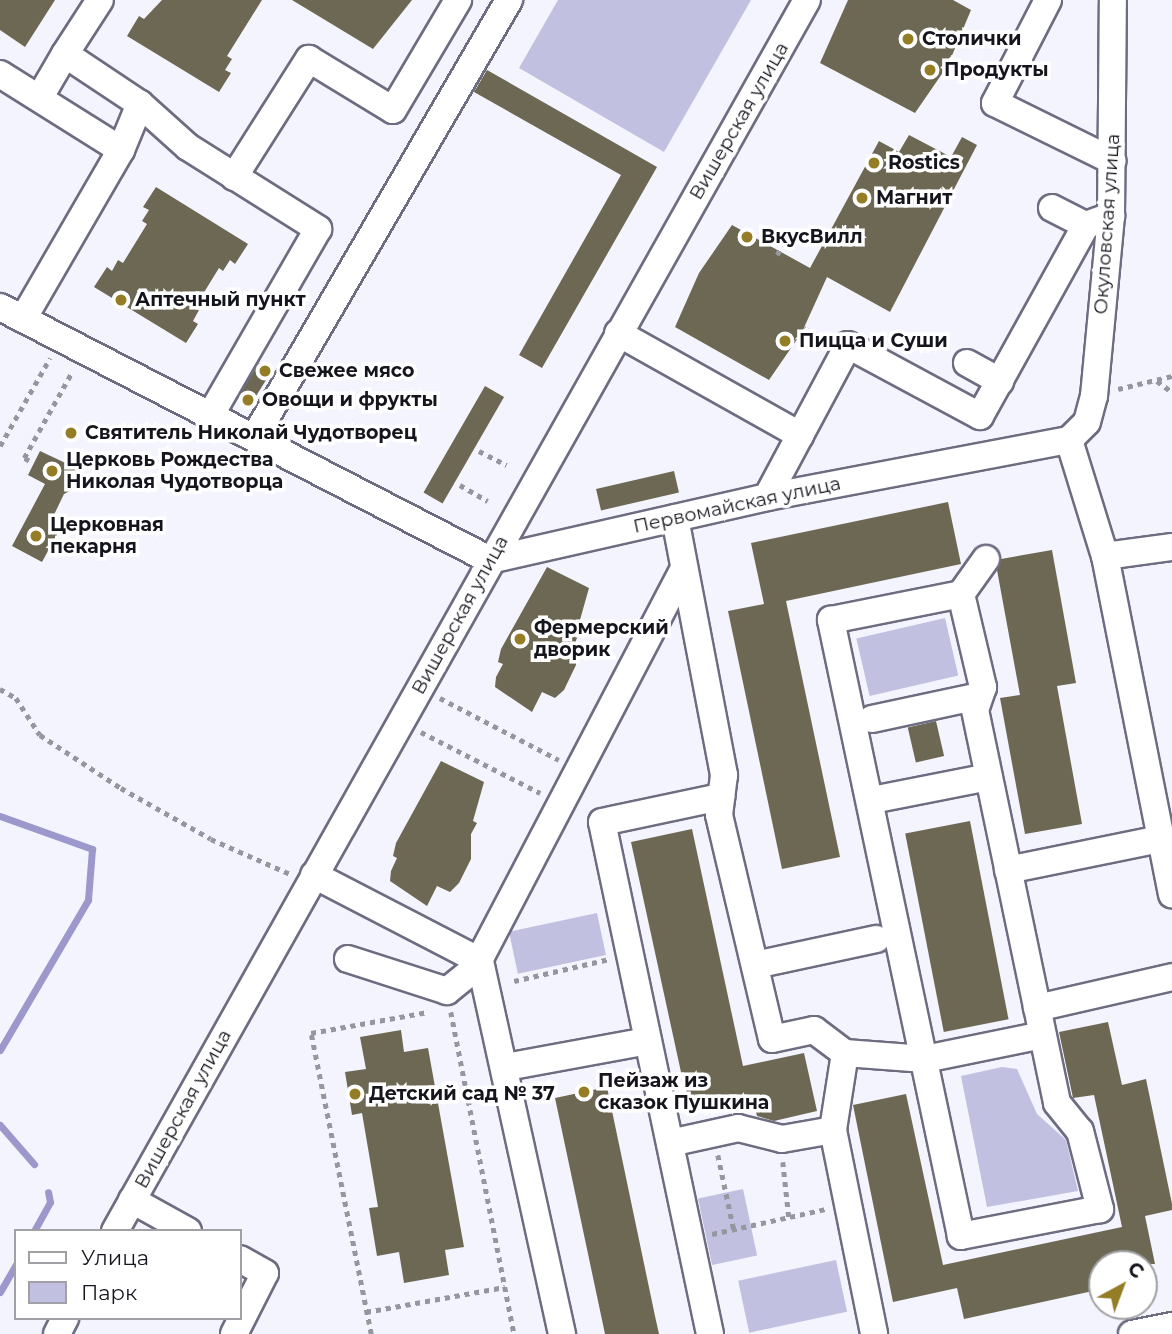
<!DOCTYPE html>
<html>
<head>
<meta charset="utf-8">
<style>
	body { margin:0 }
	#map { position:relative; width:1172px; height:1334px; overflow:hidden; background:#f4f4fe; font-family:Montserrat,sans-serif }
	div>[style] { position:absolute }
	.green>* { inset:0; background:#c2c0e0; transform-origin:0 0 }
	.stream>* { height:7px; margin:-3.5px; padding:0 3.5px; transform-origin:3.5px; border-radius:3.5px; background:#9c98cb }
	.building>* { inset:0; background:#6d6853; transform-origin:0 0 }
	.path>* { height:4.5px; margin-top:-2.25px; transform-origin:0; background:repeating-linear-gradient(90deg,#96969f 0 5px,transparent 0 10px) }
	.roads { filter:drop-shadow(2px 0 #6d6c81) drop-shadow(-2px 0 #6d6c81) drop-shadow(0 2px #6d6c81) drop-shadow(0 -2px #6d6c81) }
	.minor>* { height:26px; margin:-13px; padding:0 13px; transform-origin:13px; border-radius:13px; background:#fff }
	.dots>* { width:19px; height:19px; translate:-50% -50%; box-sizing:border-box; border:4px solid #fff; border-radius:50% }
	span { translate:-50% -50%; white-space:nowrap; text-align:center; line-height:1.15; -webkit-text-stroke:7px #fff; paint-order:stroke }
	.poi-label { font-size:19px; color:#15151d; font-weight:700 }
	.left { translate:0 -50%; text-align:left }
	.street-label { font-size:19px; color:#15151d }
	.legend { position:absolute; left:14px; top:1229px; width:228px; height:91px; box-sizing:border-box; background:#fff; border:2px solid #a1a1a5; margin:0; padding:9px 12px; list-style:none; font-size:21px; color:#15151d }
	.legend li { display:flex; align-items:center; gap:14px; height:35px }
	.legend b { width:35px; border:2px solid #a1a1a5 }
	.north { position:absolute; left:1088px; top:1250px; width:70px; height:70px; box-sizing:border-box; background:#fff; border:2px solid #a1a1a5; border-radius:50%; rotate:41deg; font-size:19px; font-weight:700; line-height:28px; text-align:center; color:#15151d }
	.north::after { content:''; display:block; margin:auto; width:24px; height:32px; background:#947d25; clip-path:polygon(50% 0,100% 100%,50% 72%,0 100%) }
</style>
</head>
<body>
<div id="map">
	<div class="green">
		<i style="clip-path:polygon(558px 0,751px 0,664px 152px,519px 68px)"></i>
		<i style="left:945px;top:618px;width:59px;height:91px;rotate:77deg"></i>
		<i style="left:597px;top:913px;width:43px;height:90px;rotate:78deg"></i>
		<i style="clip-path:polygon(1002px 1067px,1017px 1069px,1037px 1114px,1066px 1140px,1078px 1191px,987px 1207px,961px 1076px)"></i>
		<i style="left:743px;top:1189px;width:68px;height:46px;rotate:78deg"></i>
		<i style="left:836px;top:1260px;width:53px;height:100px;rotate:78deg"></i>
	</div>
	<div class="stream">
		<i style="left:0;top:816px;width:98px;rotate:19.7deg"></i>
		<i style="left:92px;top:849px;width:51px;rotate:94.5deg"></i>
		<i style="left:88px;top:900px;width:174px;rotate:120.4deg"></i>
		<i style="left:0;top:1125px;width:52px;rotate:48.9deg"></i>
		<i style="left:34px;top:1231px;width:33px;rotate:-61deg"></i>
		<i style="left:50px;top:1202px;width:10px;rotate:-101deg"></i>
		<i style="left:0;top:1292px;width:32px;rotate:-60deg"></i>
	</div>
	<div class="building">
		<i style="clip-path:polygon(0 0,55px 0,25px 47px,0 30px)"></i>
		<i style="clip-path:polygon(162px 0,262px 0,227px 56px,232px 59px,225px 70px,231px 73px,219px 92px,127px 36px,139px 16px,144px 19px)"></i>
		<i style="clip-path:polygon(292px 0,412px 0,373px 49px)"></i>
		<i style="clip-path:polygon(848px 0,953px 0,971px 10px,948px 65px,915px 113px,820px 63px)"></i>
		<i style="clip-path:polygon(487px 70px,657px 167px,542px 368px,519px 355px,621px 175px,474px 92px)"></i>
		<i style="clip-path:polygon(909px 135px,951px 157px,962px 137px,977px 145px,890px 312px,827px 277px,802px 332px,769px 380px,675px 327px,699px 273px,732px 225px,810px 268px,879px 141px,899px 152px)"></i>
		<i style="clip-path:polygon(156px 187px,248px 244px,235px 264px,230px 260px,223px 271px,219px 268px,195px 307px,199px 310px,193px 321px,198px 324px,186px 343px,94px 287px,107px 267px,112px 271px,118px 260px,123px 263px,147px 224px,142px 221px,149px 210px,143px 207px)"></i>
		<i style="left:259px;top:363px;width:15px;height:40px;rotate:32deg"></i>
		<i style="left:485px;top:386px;width:22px;height:123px;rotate:30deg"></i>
		<i style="clip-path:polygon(40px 451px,76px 468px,85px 483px,64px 494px,51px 521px,61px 527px,42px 562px,12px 546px,45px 484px,28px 475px)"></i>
		<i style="left:674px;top:471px;width:22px;height:80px;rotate:77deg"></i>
		<i style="clip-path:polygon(948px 502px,961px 564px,786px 601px,840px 857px,782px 869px,728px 611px,764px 604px,751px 543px)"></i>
		<i style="clip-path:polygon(1052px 550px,1076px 683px,1057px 686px,1082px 824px,1025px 834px,1000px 698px,1020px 695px,997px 570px,1001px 559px)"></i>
		<i style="clip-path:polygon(547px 567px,589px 588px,578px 627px,582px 629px,576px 640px,576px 665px,564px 690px,555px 698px,542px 692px,532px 712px,495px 687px,496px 677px,503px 664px,498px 662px,501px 649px)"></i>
		<i style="left:936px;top:721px;width:36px;height:29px;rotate:77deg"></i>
		<i style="clip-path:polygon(441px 761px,484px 782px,473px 821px,477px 823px,471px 834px,471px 859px,459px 883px,450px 892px,437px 886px,427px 906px,390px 881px,391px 871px,397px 858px,393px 856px,396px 843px)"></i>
		<i style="left:970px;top:821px;width:202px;height:66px;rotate:79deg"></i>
		<i style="clip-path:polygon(692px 829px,743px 1066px,804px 1053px,817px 1111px,774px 1121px,757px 1116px,752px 1096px,689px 1109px,631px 842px)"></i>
		<i style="clip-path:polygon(1108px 1022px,1122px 1085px,1146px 1079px,1172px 1204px,1172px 1210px,1145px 1216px,1155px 1264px,1102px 1264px,1102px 1289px,964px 1319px,957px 1288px,893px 1302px,853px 1105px,906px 1094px,943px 1265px,1122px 1227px,1094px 1095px,1073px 1098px,1059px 1032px)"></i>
		<i style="clip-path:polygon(401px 1030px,404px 1052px,428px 1048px,464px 1247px,445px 1250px,449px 1275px,404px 1283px,399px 1252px,377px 1256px,369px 1208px,378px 1207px,362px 1113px,352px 1115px,345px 1072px,366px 1069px,360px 1037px)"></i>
		<i style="clip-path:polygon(607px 1087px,655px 1316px,659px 1334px,605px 1334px,591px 1268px,555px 1098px)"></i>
	</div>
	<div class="path">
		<i style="left:819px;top:231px;width:9px;rotate:27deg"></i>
		<i style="left:777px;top:255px;width:15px;rotate:-62deg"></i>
		<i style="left:804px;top:328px;width:22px;rotate:27deg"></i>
		<i style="left:1157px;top:381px;width:19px;rotate:36deg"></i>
		<i style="left:1118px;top:389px;width:56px;rotate:-13.5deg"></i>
		<i style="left:0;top:446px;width:101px;rotate:-60.4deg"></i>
		<i style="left:479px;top:451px;width:31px;rotate:27deg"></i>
		<i style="left:29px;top:461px;width:6px;rotate:-149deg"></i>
		<i style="left:24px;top:458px;width:98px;rotate:-60.8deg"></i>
		<i style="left:460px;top:485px;width:32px;rotate:30deg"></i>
		<i style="left:0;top:689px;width:18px;rotate:29deg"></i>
		<i style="left:16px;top:698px;width:44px;rotate:57deg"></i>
		<i style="left:40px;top:735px;width:97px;rotate:33.2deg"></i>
		<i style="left:121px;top:788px;width:103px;rotate:29.5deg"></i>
		<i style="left:211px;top:839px;width:86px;rotate:23.9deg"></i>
		<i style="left:440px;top:698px;width:134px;rotate:27.5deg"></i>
		<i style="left:421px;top:732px;width:134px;rotate:27.1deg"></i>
		<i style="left:514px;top:981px;width:98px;rotate:-13deg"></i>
		<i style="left:451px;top:1012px;width:328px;rotate:78.9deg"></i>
		<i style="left:718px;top:1155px;width:77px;rotate:78deg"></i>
		<i style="left:783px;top:1162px;width:55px;rotate:83.8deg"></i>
		<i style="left:712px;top:1234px;width:117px;rotate:-12.4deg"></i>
		<i style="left:366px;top:1312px;width:141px;rotate:-10.2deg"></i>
		<i style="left:371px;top:1334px;width:307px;rotate:-101.3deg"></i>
		<i style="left:311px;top:1033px;width:119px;rotate:-10.2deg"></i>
	</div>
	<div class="roads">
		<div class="minor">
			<i style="left:1048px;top:0;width:116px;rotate:117.2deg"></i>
			<i style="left:995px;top:103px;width:131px;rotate:26.2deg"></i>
			<i style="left:0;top:74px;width:143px;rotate:32.1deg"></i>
			<i style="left:40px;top:97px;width:50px;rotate:-59.8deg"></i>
			<i style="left:140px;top:104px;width:64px;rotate:41.9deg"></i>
			<i style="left:188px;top:147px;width:154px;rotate:32.2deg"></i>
			<i style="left:318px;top:229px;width:216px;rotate:120deg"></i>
			<i style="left:234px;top:177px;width:140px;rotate:-57.6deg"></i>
			<i style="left:309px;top:59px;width:98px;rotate:31.3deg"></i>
			<i style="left:393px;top:110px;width:128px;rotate:-59.4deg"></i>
			<i style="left:1052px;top:208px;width:38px;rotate:27deg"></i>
			<i style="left:0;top:307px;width:551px;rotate:27.31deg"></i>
			<i style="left:490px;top:560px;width:284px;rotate:-12.8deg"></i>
			<i style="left:767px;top:497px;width:307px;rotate:-10.7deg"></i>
			<i style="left:23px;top:319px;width:195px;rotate:-59.9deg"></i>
			<i style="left:121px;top:150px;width:50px;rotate:-67.6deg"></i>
			<i style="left:140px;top:104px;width:90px;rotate:-146.3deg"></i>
			<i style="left:65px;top:54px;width:64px;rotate:-57.1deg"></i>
			<i style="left:618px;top:333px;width:209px;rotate:29.3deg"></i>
			<i style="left:967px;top:363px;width:38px;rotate:29deg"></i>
			<i style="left:254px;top:438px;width:507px;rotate:-59.79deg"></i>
			<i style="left:1069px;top:440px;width:121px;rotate:72.8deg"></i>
			<i style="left:1105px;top:556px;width:345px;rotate:78.8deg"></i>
			<i style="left:1069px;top:440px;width:25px;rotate:-45deg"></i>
			<i style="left:1087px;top:422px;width:27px;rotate:-75deg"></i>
			<i style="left:1094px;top:396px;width:181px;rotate:-84.6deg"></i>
			<i style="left:1111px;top:216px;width:216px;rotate:-89.5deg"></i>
			<i style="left:767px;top:497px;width:172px;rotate:-61.9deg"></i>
			<i style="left:848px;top:345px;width:150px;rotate:28.3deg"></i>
			<i style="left:980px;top:416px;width:218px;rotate:-61deg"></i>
			<i style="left:1086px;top:225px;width:27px;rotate:-20deg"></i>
			<i style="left:675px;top:518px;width:262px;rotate:79.2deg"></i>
			<i style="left:724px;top:775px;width:40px;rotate:97.1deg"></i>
			<i style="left:719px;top:815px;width:230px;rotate:76.7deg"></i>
			<i style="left:772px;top:1039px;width:43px;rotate:-12.1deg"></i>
			<i style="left:814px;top:1030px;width:39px;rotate:37deg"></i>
			<i style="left:845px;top:1053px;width:80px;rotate:4.3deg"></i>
			<i style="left:925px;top:1059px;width:120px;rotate:-11.5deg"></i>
			<i style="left:1105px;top:556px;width:68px;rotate:-7.7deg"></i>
			<i style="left:961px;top:594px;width:96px;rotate:76.7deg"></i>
			<i style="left:983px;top:687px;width:24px;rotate:109deg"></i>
			<i style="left:975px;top:710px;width:401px;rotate:78.2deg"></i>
			<i style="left:1057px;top:1103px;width:36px;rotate:51deg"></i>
			<i style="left:1080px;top:1131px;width:81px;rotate:75.6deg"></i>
			<i style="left:1100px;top:1209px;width:142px;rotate:169deg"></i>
			<i style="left:961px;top:1236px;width:630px;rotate:-101.92deg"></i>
			<i style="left:831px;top:620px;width:133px;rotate:-11.3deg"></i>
			<i style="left:961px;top:594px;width:43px;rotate:-54.5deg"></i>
			<i style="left:872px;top:719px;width:109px;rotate:-12.1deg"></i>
			<i style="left:872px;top:800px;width:119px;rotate:-11.1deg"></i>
			<i style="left:1008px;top:870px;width:156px;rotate:-11.5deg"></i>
			<i style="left:314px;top:875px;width:187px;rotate:27.4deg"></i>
			<i style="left:480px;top:961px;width:382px;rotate:77.6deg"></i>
			<i style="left:348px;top:959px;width:104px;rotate:17.9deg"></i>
			<i style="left:447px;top:991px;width:36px;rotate:-39deg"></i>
			<i style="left:475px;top:968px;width:450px;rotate:-62.4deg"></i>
			<i style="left:755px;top:965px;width:124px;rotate:-12.1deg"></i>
			<i style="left:1037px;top:1008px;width:139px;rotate:-12.9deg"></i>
			<i style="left:845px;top:1053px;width:78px;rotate:98.9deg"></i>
			<i style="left:833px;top:1130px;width:208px;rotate:78.6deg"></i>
			<i style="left:506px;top:1067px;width:144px;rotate:-10.4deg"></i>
			<i style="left:670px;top:1143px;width:70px;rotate:-12.4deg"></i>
			<i style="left:738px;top:1128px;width:45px;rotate:14deg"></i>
			<i style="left:782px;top:1139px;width:52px;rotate:-10deg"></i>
			<i style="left:132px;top:1200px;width:64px;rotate:29deg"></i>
			<i style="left:115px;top:1231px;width:1412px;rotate:-60.66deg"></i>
			<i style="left:57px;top:1334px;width:18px;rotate:-63deg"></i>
			<i style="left:234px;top:1334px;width:68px;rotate:-63.1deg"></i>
			<i style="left:265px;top:1273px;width:29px;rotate:-151deg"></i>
			<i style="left:710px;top:1334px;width:523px;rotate:-101.91deg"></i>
			<i style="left:602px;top:822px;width:122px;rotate:-11.9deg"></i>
			<i style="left:1132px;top:1334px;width:41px;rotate:-11.3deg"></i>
		</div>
	</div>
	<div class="dots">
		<i style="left:908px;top:39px;background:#947d25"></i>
		<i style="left:930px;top:70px;background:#947d25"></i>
		<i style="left:874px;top:163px;background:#947d25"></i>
		<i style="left:862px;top:198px;background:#947d25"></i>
		<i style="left:747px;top:237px;background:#947d25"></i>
		<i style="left:121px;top:300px;background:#947d25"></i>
		<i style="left:785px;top:341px;background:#947d25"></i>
		<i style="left:265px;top:371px;background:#947d25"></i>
		<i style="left:248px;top:400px;background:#947d25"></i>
		<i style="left:71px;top:433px;background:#947d25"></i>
		<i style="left:52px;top:471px;background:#947d25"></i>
		<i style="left:36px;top:536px;background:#947d25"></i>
		<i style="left:520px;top:639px;background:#947d25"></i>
		<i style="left:584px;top:1092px;background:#947d25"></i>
		<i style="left:355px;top:1094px;background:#947d25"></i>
	</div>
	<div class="poi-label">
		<span class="left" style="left:922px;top:39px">Столички</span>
		<span class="left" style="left:944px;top:70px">Продукты</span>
		<span class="left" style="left:888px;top:163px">Rostics</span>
		<span class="left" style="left:876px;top:198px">Магнит</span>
		<span class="left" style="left:761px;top:237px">ВкусВилл</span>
		<span class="left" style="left:135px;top:300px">Аптечный пункт</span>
		<span class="left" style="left:799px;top:341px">Пицца и Суши</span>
		<span class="left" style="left:279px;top:371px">Свежее мясо</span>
		<span class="left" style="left:262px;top:400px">Овощи и фрукты</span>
		<span class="left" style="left:85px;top:433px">Святитель Николай Чудотворец</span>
		<span class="left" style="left:66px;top:471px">Церковь Рождества<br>Николая Чудотворца</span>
		<span class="left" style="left:50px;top:536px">Церковная<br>пекарня</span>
		<span class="left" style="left:534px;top:639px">Фермерский<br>дворик</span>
		<span class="left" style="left:598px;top:1092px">Пейзаж из<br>сказок Пушкина</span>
		<span class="left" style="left:369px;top:1094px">Детский сад № 37</span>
	</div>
	<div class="street-label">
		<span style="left:739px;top:121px;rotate:-60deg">Вишерская улица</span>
		<span style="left:1107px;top:224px;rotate:-86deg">Окуловская улица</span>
		<span style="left:737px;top:505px;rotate:-12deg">Первомайская улица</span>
		<span style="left:460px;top:615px;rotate:-61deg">Вишерская улица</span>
		<span style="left:183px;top:1109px;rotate:-61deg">Вишерская улица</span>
	</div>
	<ul class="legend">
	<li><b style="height:9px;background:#fff"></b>Улица</li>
	<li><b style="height:19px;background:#c2c0e0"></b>Парк</li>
	</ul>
	<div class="north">С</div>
</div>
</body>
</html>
